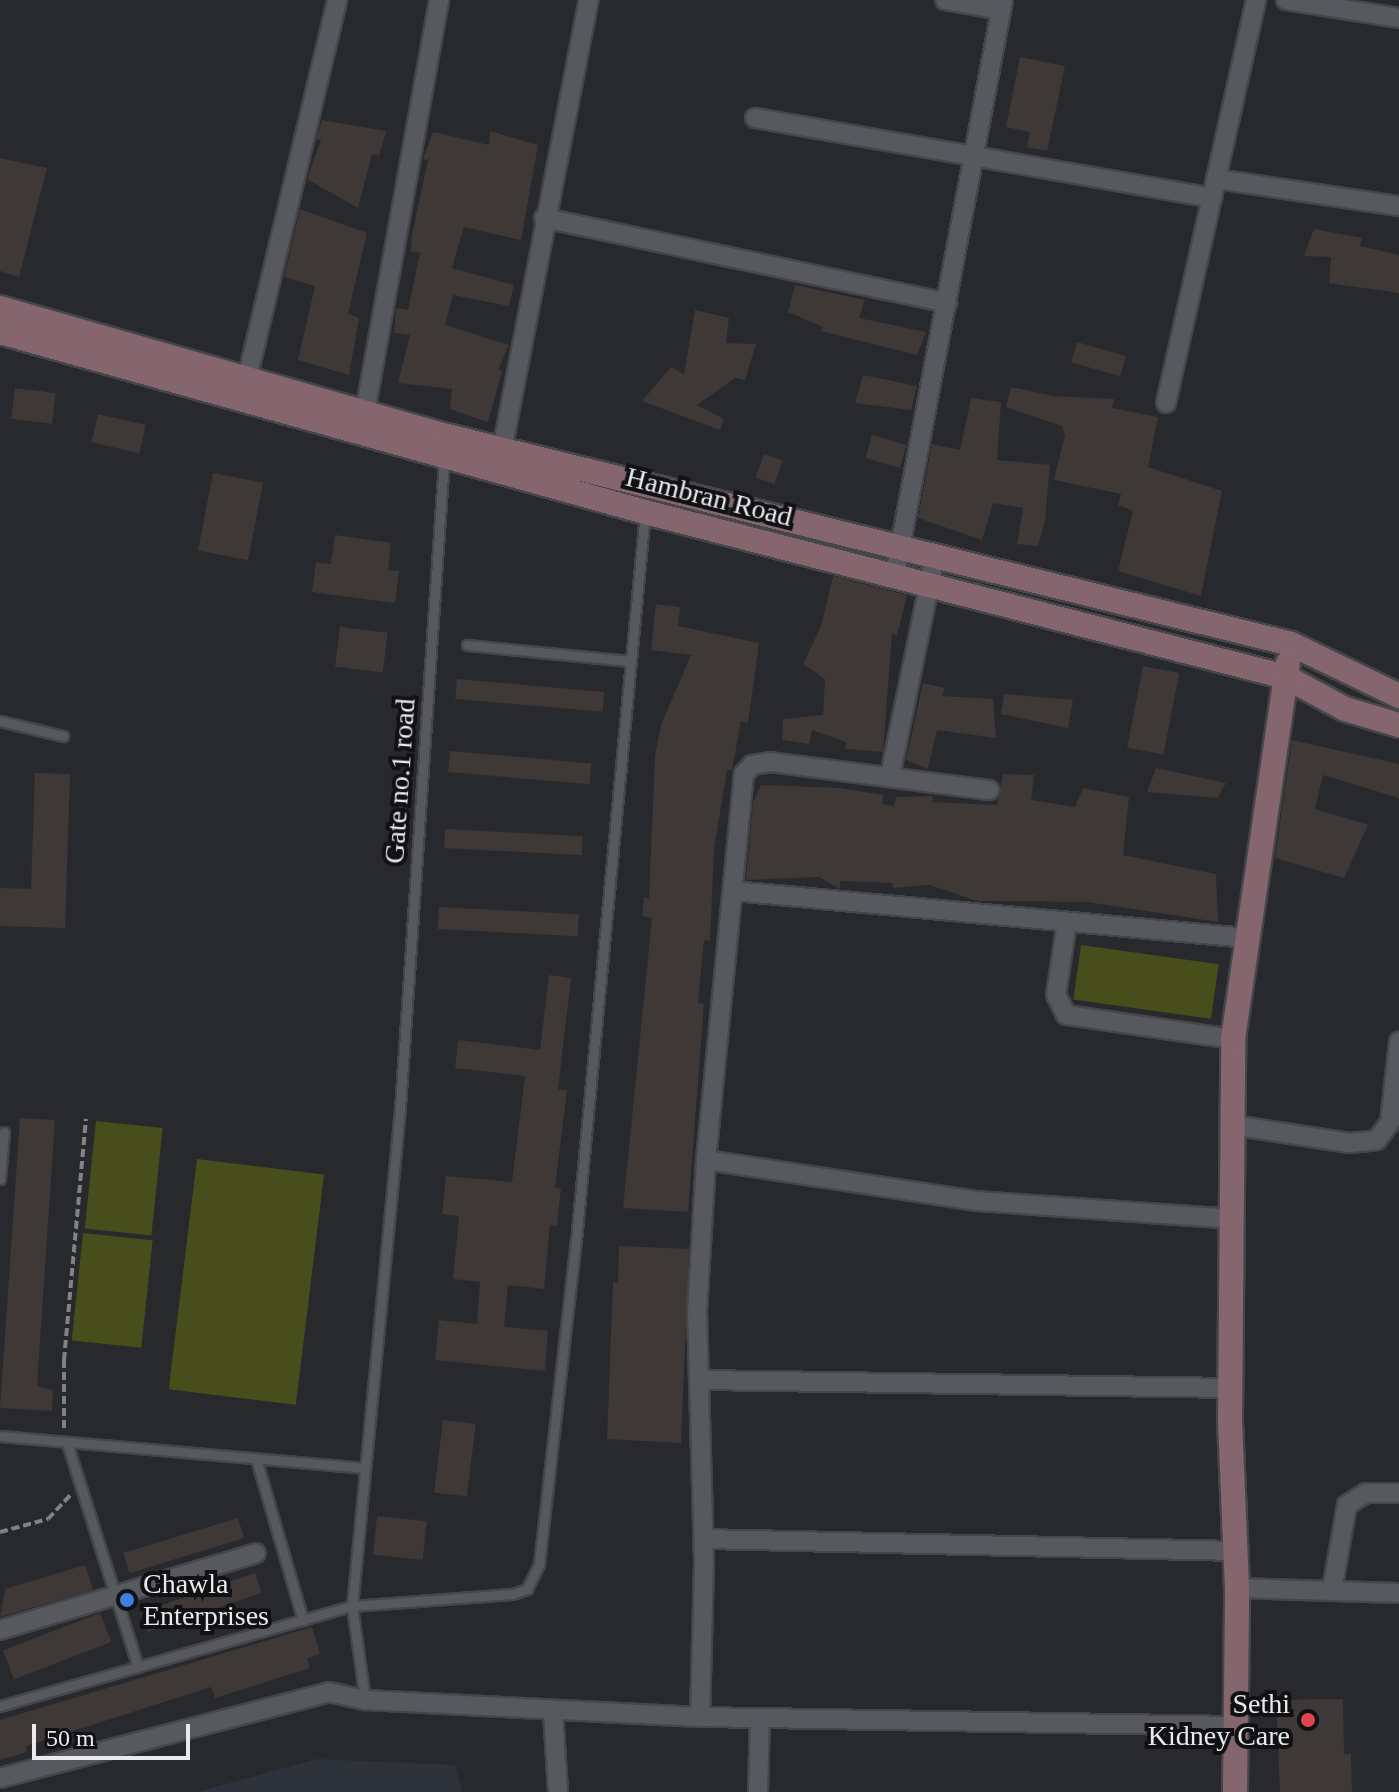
<!DOCTYPE html>
<html>
<head>
<meta charset="utf-8">
<style>
	body { margin:0 }
	#map { position:relative; width:1399px; height:1792px; overflow:hidden; background:#27292d; font-family:"Times New Roman",serif }
	div>[style] { position:absolute }
	.built>* { inset:0; background:#2d323b }
	.green>* { inset:0; background:#484e1b; transform-origin:0 0 }
	.building>* { inset:0; background:#3e3837; transform-origin:0 0 }
	.path>* { height:4px; margin-top:-2px; transform-origin:0; background:repeating-linear-gradient(90deg,#808286 0 8px,transparent 0 12px) }
	.roads { filter:drop-shadow(2px 0 #444649) drop-shadow(-2px 0 #444649) drop-shadow(0 2px #444649) drop-shadow(0 -2px #444649) }
	.lane>* { height:9px; margin:-4.5px; padding:0 4.5px; transform-origin:4.5px; border-radius:4.5px; background:#57595e }
	.street>* { height:18px; margin:-9px; padding:0 9px; transform-origin:9px; border-radius:9px; background:#57595e }
	.secondary>* { height:24px; margin:-12px; padding:0 12px; transform-origin:12px; border-radius:12px; background:#85666f }
	.dots>* { width:22px; height:22px; translate:-50% -50%; box-sizing:border-box; border:4px solid #111113; border-radius:50% }
	span { translate:-50% -50%; white-space:nowrap; text-align:center; line-height:1.15; -webkit-text-stroke:8px #111113; paint-order:stroke }
	.street-label { font-size:28px; color:#e8eaed }
	.poi-label { font-size:28px; color:#e8eaed }
	.left { translate:0 -50%; text-align:left }
	.right { translate:-100% -50%; text-align:right }
	.scale { position:absolute; left:32px; top:1724px; width:158px; height:36px; box-sizing:border-box; border:4px solid #e8eaed; border-top:0; padding-left:10px; font-size:24px; line-height:28px; white-space:nowrap; color:#e8eaed; -webkit-text-stroke:6px #111113; paint-order:stroke }
</style>
</head>
<body>
<div id="map">
	<div class="built">
		<i style="clip-path:polygon(317px 1759px,455px 1765px,462px 1792px,197px 1792px)"></i>
	</div>
	<div class="green">
		<i style="left:1081px;top:945px;width:139px;height:55px;rotate:8deg"></i>
		<i style="left:96px;top:1121px;width:67px;height:108px;rotate:6deg"></i>
		<i style="left:197px;top:1159px;width:128px;height:232px;rotate:7deg"></i>
		<i style="left:83px;top:1233px;width:70px;height:108px;rotate:6deg"></i>
	</div>
	<div class="building">
		<i style="clip-path:polygon(1020px 57px,1065px 66px,1047px 151px,1027px 147px,1030px 132px,1006px 127px)"></i>
		<i style="clip-path:polygon(322px 120px,386px 131px,379px 156px,372px 154px,358px 208px,307px 179px,321px 140px,316px 139px)"></i>
		<i style="clip-path:polygon(490px 131px,538px 145px,521px 240px,464px 227px,452px 268px,514px 285px,509px 306px,453px 295px,445px 325px,509px 345px,498px 370px,502px 371px,488px 422px,450px 409px,452px 389px,398px 383px,410px 335px,394px 333px,396px 308px,408px 310px,420px 253px,411px 251px,412px 235px,428px 160px,423px 159px,433px 132px,489px 145px)"></i>
		<i style="clip-path:polygon(0 158px,47px 168px,19px 277px,0 271px)"></i>
		<i style="clip-path:polygon(300px 209px,367px 233px,348px 314px,359px 318px,349px 375px,298px 360px,315px 286px,284px 277px)"></i>
		<i style="clip-path:polygon(1314px 229px,1362px 238px,1360px 246px,1399px 255px,1399px 293px,1329px 283px,1331px 257px,1304px 256px)"></i>
		<i style="clip-path:polygon(795px 285px,865px 300px,859px 318px,926px 332px,917px 355px,821px 331px,823px 327px,788px 312px)"></i>
		<i style="clip-path:polygon(695px 310px,729px 318px,726px 343px,756px 344px,745px 380px,735px 378px,697px 405px,724px 419px,720px 430px,642px 401px,671px 367px,684px 374px)"></i>
		<i style="left:1077px;top:342px;width:51px;height:21px;rotate:16deg"></i>
		<i style="clip-path:polygon(863px 375px,917px 386px,911px 410px,855px 403px)"></i>
		<i style="clip-path:polygon(1011px 387px,1053px 396px,1114px 399px,1112px 408px,1158px 417px,1148px 467px,1222px 491px,1201px 596px,1118px 571px,1133px 511px,1118px 505px,1121px 494px,1054px 480px,1065px 435px,1062px 426px,1006px 407px)"></i>
		<i style="left:15px;top:388px;width:41px;height:31px;rotate:7deg"></i>
		<i style="clip-path:polygon(971px 398px,1001px 402px,997px 460px,1050px 465px,1045px 521px,1038px 546px,1017px 544px,1023px 508px,993px 503px,982px 540px,918px 518px,932px 444px,960px 450px)"></i>
		<i style="left:98px;top:414px;width:49px;height:29px;rotate:13deg"></i>
		<i style="left:872px;top:435px;width:36px;height:24px;rotate:16deg"></i>
		<i style="left:764px;top:454px;width:20px;height:25px;rotate:20deg"></i>
		<i style="left:213px;top:473px;width:51px;height:79px;rotate:11deg"></i>
		<i style="clip-path:polygon(335px 535px,391px 543px,388px 570px,399px 571px,395px 603px,312px 592px,316px 563px,331px 564px)"></i>
		<i style="clip-path:polygon(833px 576px,907px 595px,897px 636px,892px 633px,883px 752px,845px 749px,846px 742px,812px 730px,809px 744px,782px 740px,783px 719px,823px 715px,825px 679px,803px 664px,821px 626px)"></i>
		<i style="clip-path:polygon(656px 604px,680px 607px,678px 626px,759px 643px,748px 723px,741px 721px,732px 770px,727px 770px,714px 849px,710px 941px,704px 940px,698px 1003px,704px 1004px,688px 1212px,623px 1208px,652px 918px,642px 916px,644px 898px,649px 898px,655px 756px,661px 725px,691px 655px,651px 650px)"></i>
		<i style="left:340px;top:627px;width:48px;height:40px;rotate:7deg"></i>
		<i style="left:1143px;top:666px;width:37px;height:83px;rotate:11deg"></i>
		<i style="left:457px;top:679px;width:148px;height:20px;rotate:5deg"></i>
		<i style="clip-path:polygon(923px 683px,945px 688px,942px 696px,993px 699px,996px 738px,937px 730px,928px 769px,906px 760px)"></i>
		<i style="clip-path:polygon(1004px 694px,1073px 700px,1068px 728px,1001px 714px)"></i>
		<i style="clip-path:polygon(1292px 740px,1399px 764px,1399px 798px,1323px 775px,1315px 809px,1368px 825px,1344px 878px,1275px 858px)"></i>
		<i style="left:450px;top:751px;width:142px;height:21px;rotate:5deg"></i>
		<i style="clip-path:polygon(1156px 768px,1226px 783px,1217px 798px,1147px 792px)"></i>
		<i style="clip-path:polygon(35px 773px,70px 774px,65px 928px,0 926px,0 888px,31px 889px)"></i>
		<i style="clip-path:polygon(1003px 774px,1034px 775px,1031px 800px,1075px 807px,1083px 788px,1129px 797px,1123px 855px,1216px 874px,1218px 922px,1087px 902px,977px 901px,930px 885px,893px 888px,893px 883px,840px 881px,840px 889px,819px 877px,746px 880px,753px 803px,761px 785px,841px 788px,883px 795px,883px 804px,894px 806px,896px 797px,933px 796px,932px 802px,997px 805px)"></i>
		<i style="left:445px;top:829px;width:138px;height:19px;rotate:3deg"></i>
		<i style="left:439px;top:907px;width:140px;height:22px;rotate:3deg"></i>
		<i style="clip-path:polygon(549px 975px,571px 978px,558px 1089px,567px 1090px,555px 1187px,561px 1188px,557px 1226px,550px 1225px,544px 1289px,508px 1285px,504px 1327px,548px 1331px,545px 1371px,435px 1360px,439px 1320px,477px 1324px,480px 1282px,453px 1279px,459px 1216px,442px 1214px,446px 1176px,512px 1182px,525px 1076px,455px 1068px,458px 1040px,540px 1050px)"></i>
		<i style="clip-path:polygon(20px 1118px,55px 1120px,37px 1386px,53px 1390px,52px 1411px,0 1408px)"></i>
		<i style="clip-path:polygon(619px 1246px,689px 1249px,681px 1443px,607px 1439px,613px 1282px,618px 1283px)"></i>
		<i style="left:443px;top:1420px;width:33px;height:73px;rotate:7deg"></i>
		<i style="left:377px;top:1516px;width:50px;height:39px;rotate:6deg"></i>
		<i style="left:238px;top:1518px;width:21px;height:120px;rotate:73deg"></i>
		<i style="clip-path:polygon(85px 1565px,93px 1590px,0 1617px,5px 1589px)"></i>
		<i style="left:255px;top:1573px;width:21px;height:121px;rotate:71deg"></i>
		<i style="left:100px;top:1613px;width:31px;height:104px;rotate:69deg"></i>
		<i style="clip-path:polygon(312px 1627px,320px 1654px,307px 1658px,310px 1668px,215px 1698px,211px 1687px,26px 1746px,27px 1752px,0 1760px,0 1720px)"></i>
		<i style="clip-path:polygon(1343px 1699px,1344px 1754px,1351px 1754px,1352px 1792px,1280px 1792px,1276px 1700px)"></i>
	</div>
	<div class="path">
		<i style="left:64px;top:1428px;width:68px;rotate:-90deg"></i>
		<i style="left:64px;top:1360px;width:242px;rotate:-84.8deg"></i>
		<i style="left:0;top:1532px;width:50px;rotate:-15.2deg"></i>
		<i style="left:48px;top:1519px;width:33px;rotate:-47deg"></i>
	</div>
	<div class="roads">
		<div class="lane">
			<i style="left:467px;top:645px;width:164px;rotate:5.6deg"></i>
			<i style="left:0;top:721px;width:65px;rotate:13.4deg"></i>
			<i style="left:0;top:1179px;width:47px;rotate:-85.1deg"></i>
			<i style="left:0;top:1436px;width:366px;rotate:5deg"></i>
			<i style="left:67px;top:1443px;width:235px;rotate:72.4deg"></i>
			<i style="left:257px;top:1462px;width:165px;rotate:73.8deg"></i>
			<i style="left:365px;top:1700px;width:95px;rotate:-97.9deg"></i>
			<i style="left:352px;top:1606px;width:160px;rotate:-4.3deg"></i>
			<i style="left:512px;top:1594px;width:16px;rotate:-18deg"></i>
			<i style="left:527px;top:1589px;width:28px;rotate:-64deg"></i>
			<i style="left:539px;top:1564px;width:325px;rotate:-83.5deg"></i>
			<i style="left:576px;top:1241px;width:732px;rotate:-84.59deg"></i>
			<i style="left:0;top:1706px;width:366px;rotate:-15.9deg"></i>
			<i style="left:352px;top:1606px;width:500px;rotate:-84.49deg"></i>
			<i style="left:400px;top:1108px;width:650px;rotate:-86.12deg"></i>
		</div>
		<div class="street">
			<i style="left:945px;top:0;width:57px;rotate:10.1deg"></i>
			<i style="left:1286px;top:0;width:114px;rotate:9.1deg"></i>
			<i style="left:755px;top:118px;width:464px;rotate:9.9deg"></i>
			<i style="left:1216px;top:179px;width:185px;rotate:8.4deg"></i>
			<i style="left:544px;top:218px;width:412px;rotate:11.9deg"></i>
			<i style="left:247px;top:379px;width:390px;rotate:-76.6deg"></i>
			<i style="left:1166px;top:403px;width:413px;rotate:-77.4deg"></i>
			<i style="left:365px;top:412px;width:419px;rotate:-79.8deg"></i>
			<i style="left:502px;top:450px;width:458px;rotate:-79.1deg"></i>
			<i style="left:895px;top:574px;width:584px;rotate:-79.34deg"></i>
			<i style="left:890px;top:776px;width:225px;rotate:-78.4deg"></i>
			<i style="left:733px;top:891px;width:515px;rotate:5.23deg"></i>
			<i style="left:1067px;top:922px;width:74px;rotate:98.6deg"></i>
			<i style="left:1056px;top:995px;width:22px;rotate:63deg"></i>
			<i style="left:1066px;top:1015px;width:169px;rotate:8.2deg"></i>
			<i style="left:1232px;top:1125px;width:119px;rotate:8.7deg"></i>
			<i style="left:1350px;top:1143px;width:27px;rotate:-6deg"></i>
			<i style="left:1377px;top:1140px;width:22px;rotate:-54deg"></i>
			<i style="left:1390px;top:1122px;width:81px;rotate:-83.6deg"></i>
			<i style="left:706px;top:1160px;width:274px;rotate:8.6deg"></i>
			<i style="left:977px;top:1201px;width:256px;rotate:4deg"></i>
			<i style="left:700px;top:1380px;width:531px;rotate:0.86deg"></i>
			<i style="left:704px;top:1539px;width:531px;rotate:1.29deg"></i>
			<i style="left:1237px;top:1588px;width:162px;rotate:1.8deg"></i>
			<i style="left:1332px;top:1590px;width:86px;rotate:-80deg"></i>
			<i style="left:1347px;top:1505px;width:22px;rotate:-32deg"></i>
			<i style="left:1366px;top:1493px;width:33px"></i>
			<i style="left:0;top:1630px;width:267px;rotate:-16.7deg"></i>
			<i style="left:553px;top:1712px;width:80px;rotate:86.4deg"></i>
			<i style="left:700px;top:1717px;width:157px;rotate:-88.5deg"></i>
			<i style="left:704px;top:1560px;width:248px;rotate:-91.6deg"></i>
			<i style="left:697px;top:1312px;width:152px;rotate:-86.6deg"></i>
			<i style="left:706px;top:1160px;width:388px;rotate:-84.4deg"></i>
			<i style="left:744px;top:774px;width:12px;rotate:-48deg"></i>
			<i style="left:752px;top:765px;width:18px;rotate:-9deg"></i>
			<i style="left:770px;top:762px;width:221px;rotate:7.3deg"></i>
			<i style="left:0;top:1778px;width:340px;rotate:-14.6deg"></i>
			<i style="left:329px;top:1692px;width:37px;rotate:13deg"></i>
			<i style="left:365px;top:1700px;width:335px;rotate:2.9deg"></i>
			<i style="left:700px;top:1717px;width:536px;rotate:0.96deg"></i>
			<i style="left:758px;top:1792px;width:74px;rotate:-88.5deg"></i>
		</div>
		<div class="secondary">
			<i style="left:0;top:308px;width:465px;rotate:16deg"></i>
			<i style="left:447px;top:436px;width:869px;rotate:13.84deg"></i>
			<i style="left:1291px;top:644px;width:120px;rotate:25.7deg"></i>
			<i style="left:0;top:332px;width:670px;rotate:15.59deg"></i>
			<i style="left:645px;top:512px;width:662px;rotate:14.44deg"></i>
			<i style="left:1286px;top:677px;width:67px;rotate:28.5deg"></i>
			<i style="left:1345px;top:709px;width:56px;rotate:16.5deg"></i>
			<i style="left:1235px;top:1792px;width:204px;rotate:-89.4deg"></i>
			<i style="left:1237px;top:1588px;width:168px;rotate:-92.4deg"></i>
			<i style="left:1230px;top:1420px;width:381px;rotate:-89.5deg"></i>
			<i style="left:1233px;top:1039px;width:380px;rotate:-81.7deg"></i>
		</div>
	</div>
	<div class="dots">
		<i style="left:127px;top:1600px;background:#3f7fe0"></i>
		<i style="left:1308px;top:1720px;background:#e0444e"></i>
	</div>
	<div class="street-label">
		<span style="left:709px;top:497px;rotate:14deg">Hambran Road</span>
		<span style="left:400px;top:781px;rotate:-86deg">Gate no.1 road</span>
	</div>
	<div class="poi-label">
		<span class="left" style="left:143px;top:1600px">Chawla<br>Enterprises</span>
		<span class="right" style="left:1290px;top:1720px">Sethi<br>Kidney Care</span>
	</div>
	<div class="scale">50 m</div>
</div>
</body>
</html>
